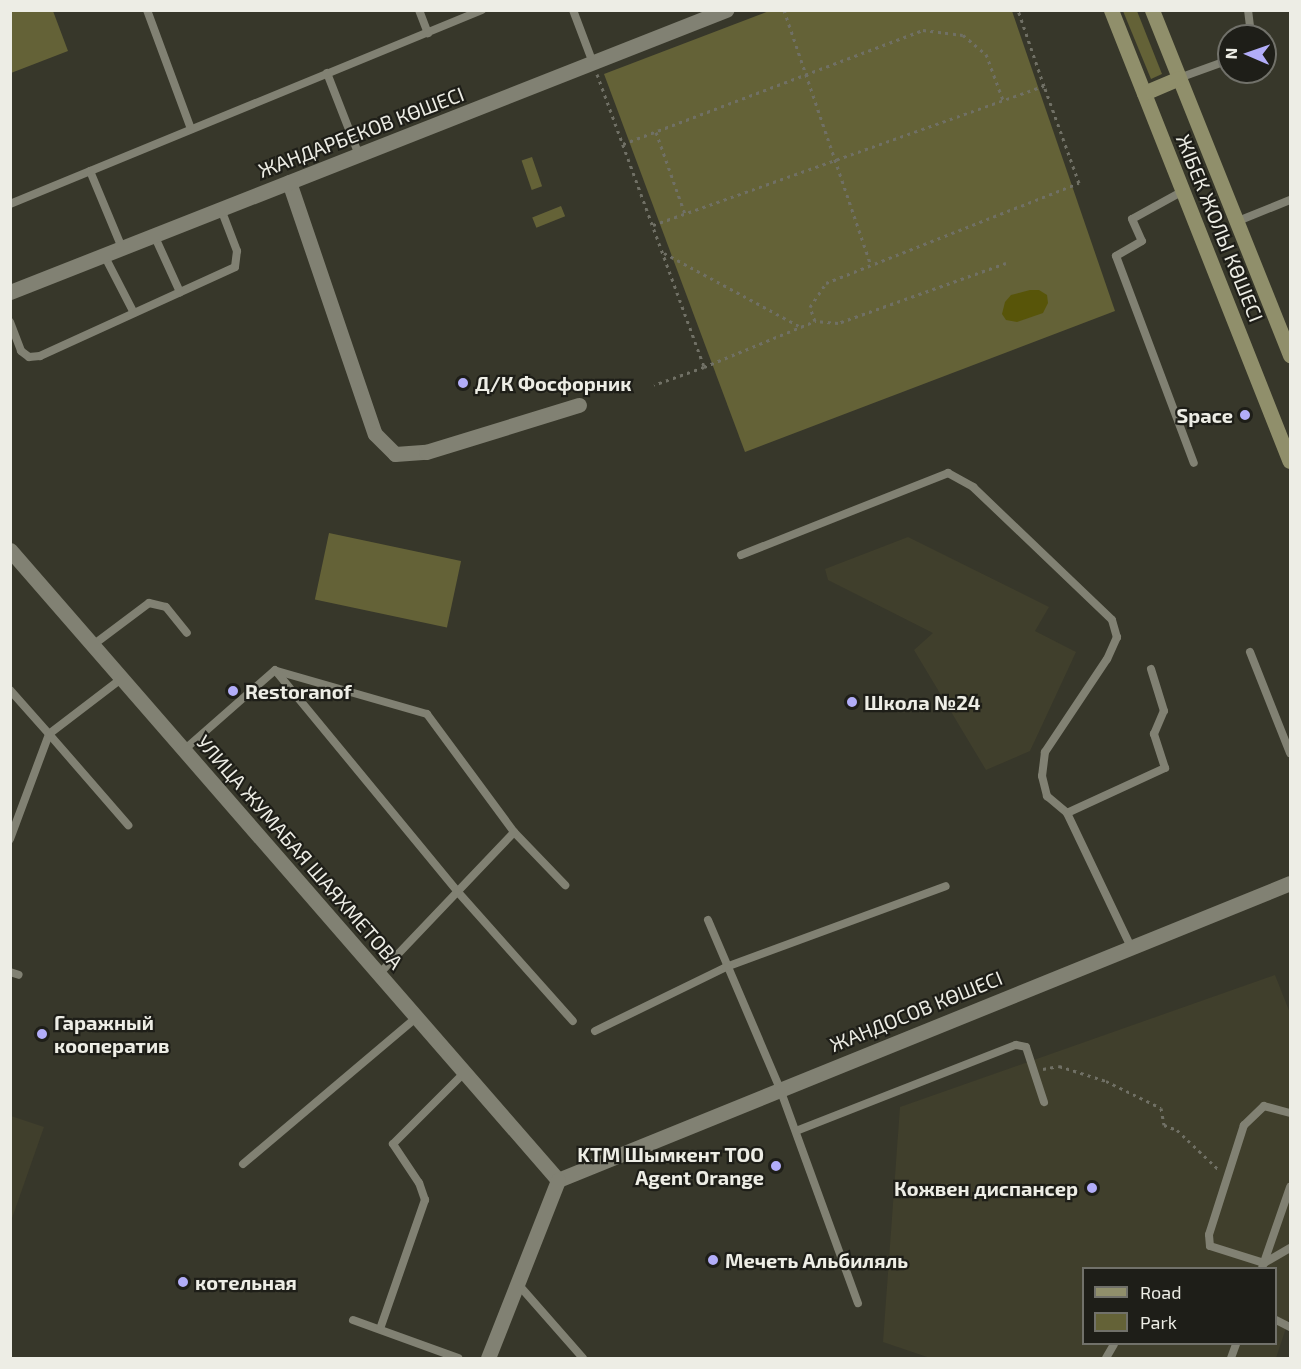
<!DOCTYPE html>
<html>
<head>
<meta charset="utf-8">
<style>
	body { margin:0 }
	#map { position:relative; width:1301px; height:1369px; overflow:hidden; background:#37372a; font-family:"Exo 2",sans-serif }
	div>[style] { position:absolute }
	.built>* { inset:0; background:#403f2c }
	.green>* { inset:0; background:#646237; transform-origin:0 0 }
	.water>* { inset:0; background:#585509 }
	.path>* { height:3px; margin-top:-1.5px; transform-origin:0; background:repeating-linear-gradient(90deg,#707065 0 3px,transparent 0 7.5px) }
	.service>* { height:8px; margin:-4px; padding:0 4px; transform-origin:4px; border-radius:4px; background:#818173 }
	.minor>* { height:15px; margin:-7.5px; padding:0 7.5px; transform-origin:7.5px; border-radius:7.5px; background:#818173 }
	.tertiary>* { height:15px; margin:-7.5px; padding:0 7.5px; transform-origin:7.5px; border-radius:7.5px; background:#818173 }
	.secondary>* { height:15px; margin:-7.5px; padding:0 7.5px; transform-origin:7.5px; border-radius:7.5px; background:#908f6b }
	.dots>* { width:16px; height:16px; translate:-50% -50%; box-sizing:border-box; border:3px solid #1e1e18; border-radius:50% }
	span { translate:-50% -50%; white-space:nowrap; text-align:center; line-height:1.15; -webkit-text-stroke:4.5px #1e1e18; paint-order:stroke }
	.street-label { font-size:20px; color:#edede5 }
	.poi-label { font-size:20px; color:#edede5; font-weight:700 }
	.left { translate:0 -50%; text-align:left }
	.right { translate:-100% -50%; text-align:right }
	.frame { position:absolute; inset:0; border:12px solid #edede5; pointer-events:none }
	.legend { position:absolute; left:1082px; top:1267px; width:195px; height:78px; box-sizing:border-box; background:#1e1e18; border:2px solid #71716a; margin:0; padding:8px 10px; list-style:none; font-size:18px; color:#edede5 }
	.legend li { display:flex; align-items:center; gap:12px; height:30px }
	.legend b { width:30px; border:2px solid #71716a }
	.north { position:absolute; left:1217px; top:24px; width:60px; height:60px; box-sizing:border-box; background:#1e1e18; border:2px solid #71716a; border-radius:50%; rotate:272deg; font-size:16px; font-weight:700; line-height:24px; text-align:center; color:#edede5 }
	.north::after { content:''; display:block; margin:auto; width:21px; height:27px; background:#b2adf9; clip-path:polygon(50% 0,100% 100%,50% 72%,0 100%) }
</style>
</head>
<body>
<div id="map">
	<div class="built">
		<i style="clip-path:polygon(908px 537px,1049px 607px,1035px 631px,1076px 652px,1030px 751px,986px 770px,914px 650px,933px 633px,828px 580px,825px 569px)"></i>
		<i style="clip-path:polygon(evenodd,1275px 975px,1290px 1013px,1290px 1316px,1276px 1358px,930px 1358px,883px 1342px,900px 1107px,1275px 975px,1084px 1268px,1276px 1268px,1276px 1344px,1084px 1344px,1084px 1268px)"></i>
		<i style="clip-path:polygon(11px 1116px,44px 1127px,11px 1221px,10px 1116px)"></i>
	</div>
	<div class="green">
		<i style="clip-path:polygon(11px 10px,53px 11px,68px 51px,11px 73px)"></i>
		<i style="clip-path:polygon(769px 11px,1012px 11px,1115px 311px,745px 452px,604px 74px)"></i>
		<i style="clip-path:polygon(1123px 11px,1137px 11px,1162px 74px,1151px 79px)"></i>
		<i style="left:532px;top:157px;width:31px;height:11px;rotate:71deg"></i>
		<i style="left:561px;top:206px;width:11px;height:31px;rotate:68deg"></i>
		<i style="left:329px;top:533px;width:135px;height:68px;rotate:12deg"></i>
	</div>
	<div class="water">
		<i style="clip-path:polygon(1030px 290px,1039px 290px,1047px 295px,1048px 303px,1043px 313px,1017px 322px,1006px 320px,1002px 314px,1005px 302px,1011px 295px)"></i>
	</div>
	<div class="path">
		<i style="left:784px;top:10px;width:269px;rotate:71.2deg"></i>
		<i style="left:597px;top:74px;width:312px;rotate:69.9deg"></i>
		<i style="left:704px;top:367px;width:53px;rotate:160.2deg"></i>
		<i style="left:656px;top:132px;width:87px;rotate:70.5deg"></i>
		<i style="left:623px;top:144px;width:321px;rotate:-20.8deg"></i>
		<i style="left:923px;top:30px;width:40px;rotate:7.1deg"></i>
		<i style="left:963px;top:35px;width:30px;rotate:40deg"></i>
		<i style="left:986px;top:54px;width:49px;rotate:69.7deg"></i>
		<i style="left:653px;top:225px;width:415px;rotate:-19.6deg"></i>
		<i style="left:1044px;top:86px;width:80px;rotate:-108.9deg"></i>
		<i style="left:664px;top:253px;width:156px;rotate:28.4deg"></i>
		<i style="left:1006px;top:263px;width:178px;rotate:160.3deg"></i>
		<i style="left:838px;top:323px;width:23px;rotate:-175deg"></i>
		<i style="left:815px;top:321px;width:15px;rotate:-110deg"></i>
		<i style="left:810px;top:307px;width:29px;rotate:-56deg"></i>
		<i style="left:826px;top:283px;width:272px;rotate:-21.6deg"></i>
		<i style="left:1079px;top:183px;width:103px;rotate:-109.8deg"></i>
		<i style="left:704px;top:367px;width:120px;rotate:-22.5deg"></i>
		<i style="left:1043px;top:1069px;width:16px;rotate:-11deg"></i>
		<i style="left:1059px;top:1066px;width:49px;rotate:17.7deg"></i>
		<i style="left:1106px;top:1081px;width:61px;rotate:26.1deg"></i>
		<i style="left:1161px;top:1108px;width:17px;rotate:80deg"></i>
		<i style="left:1164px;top:1125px;width:14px;rotate:21deg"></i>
		<i style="left:1177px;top:1130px;width:58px;rotate:43.6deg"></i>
	</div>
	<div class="service">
		<i style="left:147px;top:10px;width:127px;rotate:69.7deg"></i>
		<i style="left:419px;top:10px;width:25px;rotate:69deg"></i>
		<i style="left:573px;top:10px;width:57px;rotate:69.3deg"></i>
		<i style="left:1248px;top:10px;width:26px;rotate:83deg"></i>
		<i style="left:327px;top:73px;width:88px;rotate:68.7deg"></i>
		<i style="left:1179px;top:78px;width:53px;rotate:-19.8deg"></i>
		<i style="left:90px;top:171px;width:83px;rotate:67.4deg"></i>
		<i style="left:1183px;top:191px;width:58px;rotate:151.2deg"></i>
		<i style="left:1132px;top:219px;width:24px;rotate:66deg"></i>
		<i style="left:1142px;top:241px;width:30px;rotate:150deg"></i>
		<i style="left:1116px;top:256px;width:221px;rotate:69.4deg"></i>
		<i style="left:10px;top:204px;width:510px;rotate:-22.34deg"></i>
		<i style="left:1238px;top:221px;width:56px;rotate:-22deg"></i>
		<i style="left:154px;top:235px;width:63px;rotate:65.5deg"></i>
		<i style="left:104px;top:255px;width:65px;rotate:62.7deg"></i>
		<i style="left:10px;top:322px;width:31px;rotate:69deg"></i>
		<i style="left:21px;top:351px;width:10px;rotate:37deg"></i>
		<i style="left:29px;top:357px;width:11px;rotate:-5deg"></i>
		<i style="left:40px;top:356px;width:214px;rotate:-24.5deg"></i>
		<i style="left:235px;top:267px;width:16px;rotate:-83deg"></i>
		<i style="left:237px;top:251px;width:45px;rotate:-110.9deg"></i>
		<i style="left:741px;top:555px;width:223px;rotate:-21.6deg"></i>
		<i style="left:948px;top:473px;width:29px;rotate:29deg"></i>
		<i style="left:973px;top:487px;width:192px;rotate:43.7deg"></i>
		<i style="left:1112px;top:620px;width:18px;rotate:74deg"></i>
		<i style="left:1117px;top:637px;width:24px;rotate:114deg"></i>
		<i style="left:1107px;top:659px;width:112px;rotate:123.7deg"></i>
		<i style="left:1045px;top:752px;width:24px;rotate:97deg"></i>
		<i style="left:1042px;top:776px;width:21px;rotate:76deg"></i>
		<i style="left:1047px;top:796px;width:26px;rotate:40deg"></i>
		<i style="left:1067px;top:813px;width:148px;rotate:64.5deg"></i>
		<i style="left:93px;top:645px;width:70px;rotate:-36.9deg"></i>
		<i style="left:149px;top:603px;width:17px;rotate:13deg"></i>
		<i style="left:166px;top:607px;width:33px;rotate:51deg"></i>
		<i style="left:1250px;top:652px;width:109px;rotate:68.4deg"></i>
		<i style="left:277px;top:671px;width:156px;rotate:16deg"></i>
		<i style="left:427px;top:714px;width:147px;rotate:53.6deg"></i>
		<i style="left:514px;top:832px;width:74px;rotate:46.1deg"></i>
		<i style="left:10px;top:690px;width:59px;rotate:48.4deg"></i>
		<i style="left:49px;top:734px;width:91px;rotate:-37.4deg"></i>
		<i style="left:184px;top:750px;width:121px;rotate:-41.3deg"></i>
		<i style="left:275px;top:670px;width:286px;rotate:50.5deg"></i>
		<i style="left:457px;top:891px;width:174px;rotate:48.3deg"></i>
		<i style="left:1067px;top:813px;width:108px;rotate:-24.7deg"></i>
		<i style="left:1165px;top:768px;width:36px;rotate:-108deg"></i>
		<i style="left:1154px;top:734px;width:25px;rotate:-67deg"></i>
		<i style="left:1164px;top:711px;width:44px;rotate:-107.2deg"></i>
		<i style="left:10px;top:839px;width:112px;rotate:-69.6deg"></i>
		<i style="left:49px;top:734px;width:121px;rotate:49deg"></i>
		<i style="left:708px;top:920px;width:184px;rotate:66.9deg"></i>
		<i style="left:780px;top:1089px;width:228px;rotate:70deg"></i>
		<i style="left:10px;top:972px;width:9px;rotate:18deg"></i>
		<i style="left:379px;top:974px;width:196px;rotate:-46.4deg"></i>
		<i style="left:595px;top:1031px;width:146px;rotate:-26deg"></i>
		<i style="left:726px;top:967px;width:234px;rotate:-20.2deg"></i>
		<i style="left:1290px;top:1113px;width:27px;rotate:-165deg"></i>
		<i style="left:1264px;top:1106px;width:28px;rotate:136deg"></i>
		<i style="left:1244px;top:1125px;width:115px;rotate:107.7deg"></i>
		<i style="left:1209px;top:1235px;width:11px;rotate:85deg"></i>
		<i style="left:1210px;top:1246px;width:57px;rotate:17.5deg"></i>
		<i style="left:1264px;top:1263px;width:30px;rotate:-30deg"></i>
		<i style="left:796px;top:1131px;width:236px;rotate:-21.4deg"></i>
		<i style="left:1016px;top:1045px;width:10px;rotate:11deg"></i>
		<i style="left:1026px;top:1047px;width:58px;rotate:71.9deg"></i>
		<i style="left:243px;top:1164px;width:226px;rotate:-40.2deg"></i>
		<i style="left:1262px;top:1268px;width:86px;rotate:-70.9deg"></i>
		<i style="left:517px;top:1283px;width:100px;rotate:48.7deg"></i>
		<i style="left:353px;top:1320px;width:112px;rotate:19.9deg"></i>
		<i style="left:1276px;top:1320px;width:16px;rotate:27deg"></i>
		<i style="left:380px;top:1329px;width:137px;rotate:-70.8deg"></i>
		<i style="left:425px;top:1200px;width:18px;rotate:-109deg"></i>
		<i style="left:419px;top:1183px;width:47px;rotate:-123.7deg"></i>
		<i style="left:393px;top:1144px;width:99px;rotate:-45deg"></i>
		<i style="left:1106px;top:1358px;width:16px;rotate:-60deg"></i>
		<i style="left:1231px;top:1358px;width:15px;rotate:-70deg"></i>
	</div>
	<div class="minor">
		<i style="left:289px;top:182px;width:266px;rotate:71.2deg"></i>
		<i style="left:375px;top:434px;width:28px;rotate:45deg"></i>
		<i style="left:395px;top:454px;width:31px;rotate:-4deg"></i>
		<i style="left:426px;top:452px;width:160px;rotate:-17.1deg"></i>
		<i style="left:10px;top:292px;width:770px;rotate:-21.5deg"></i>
	</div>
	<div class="tertiary">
		<i style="left:10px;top:550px;width:835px;rotate:48.98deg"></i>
		<i style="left:558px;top:1180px;width:790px;rotate:-22.08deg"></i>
		<i style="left:488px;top:1358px;width:191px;rotate:-68.5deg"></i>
	</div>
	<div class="secondary">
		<i style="left:1111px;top:10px;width:485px;rotate:68.4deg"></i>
		<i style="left:1152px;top:10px;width:372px;rotate:68.2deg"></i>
		<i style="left:1144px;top:93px;width:38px;rotate:-23deg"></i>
	</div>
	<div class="dots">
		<i style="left:463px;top:383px;background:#b2adf9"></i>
		<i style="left:1245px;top:415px;background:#b2adf9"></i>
		<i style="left:233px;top:691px;background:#b2adf9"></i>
		<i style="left:852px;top:702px;background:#b2adf9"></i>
		<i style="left:42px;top:1034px;background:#b2adf9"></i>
		<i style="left:776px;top:1166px;background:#b2adf9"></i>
		<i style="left:1092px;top:1188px;background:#b2adf9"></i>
		<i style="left:713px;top:1260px;background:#b2adf9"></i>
		<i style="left:183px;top:1282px;background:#b2adf9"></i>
	</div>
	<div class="street-label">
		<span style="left:361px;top:132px;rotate:-21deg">ЖАНДАРБЕКОВ КӨШЕСІ</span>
		<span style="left:1220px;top:228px;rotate:68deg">ЖІБЕК ЖОЛЫ КӨШЕСІ</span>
		<span style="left:300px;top:852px;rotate:49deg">УЛИЦА ЖУМАБАЯ ШАЯХМЕТОВА</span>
		<span style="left:916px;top:1011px;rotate:-22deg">ЖАНДОСОВ КӨШЕСІ</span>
	</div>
	<div class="poi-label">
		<span class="left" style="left:475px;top:383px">Д/К Фосфорник</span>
		<span class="right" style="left:1233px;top:415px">Space</span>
		<span class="left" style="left:245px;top:691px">Restoranof</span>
		<span class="left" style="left:864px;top:702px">Школа №24</span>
		<span class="left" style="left:54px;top:1034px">Гаражный<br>кооператив</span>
		<span class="right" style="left:764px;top:1166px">KTM Шымкент ТОО<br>Agent Orange</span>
		<span class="right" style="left:1078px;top:1188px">Кожвен диспансер</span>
		<span class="left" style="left:725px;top:1260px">Мечеть Альбиляль</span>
		<span class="left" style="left:195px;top:1282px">котельная</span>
	</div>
	<div class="frame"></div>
	<ul class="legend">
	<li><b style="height:8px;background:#908f6b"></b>Road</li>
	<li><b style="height:16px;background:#646237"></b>Park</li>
	</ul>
	<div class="north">N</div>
</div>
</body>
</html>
